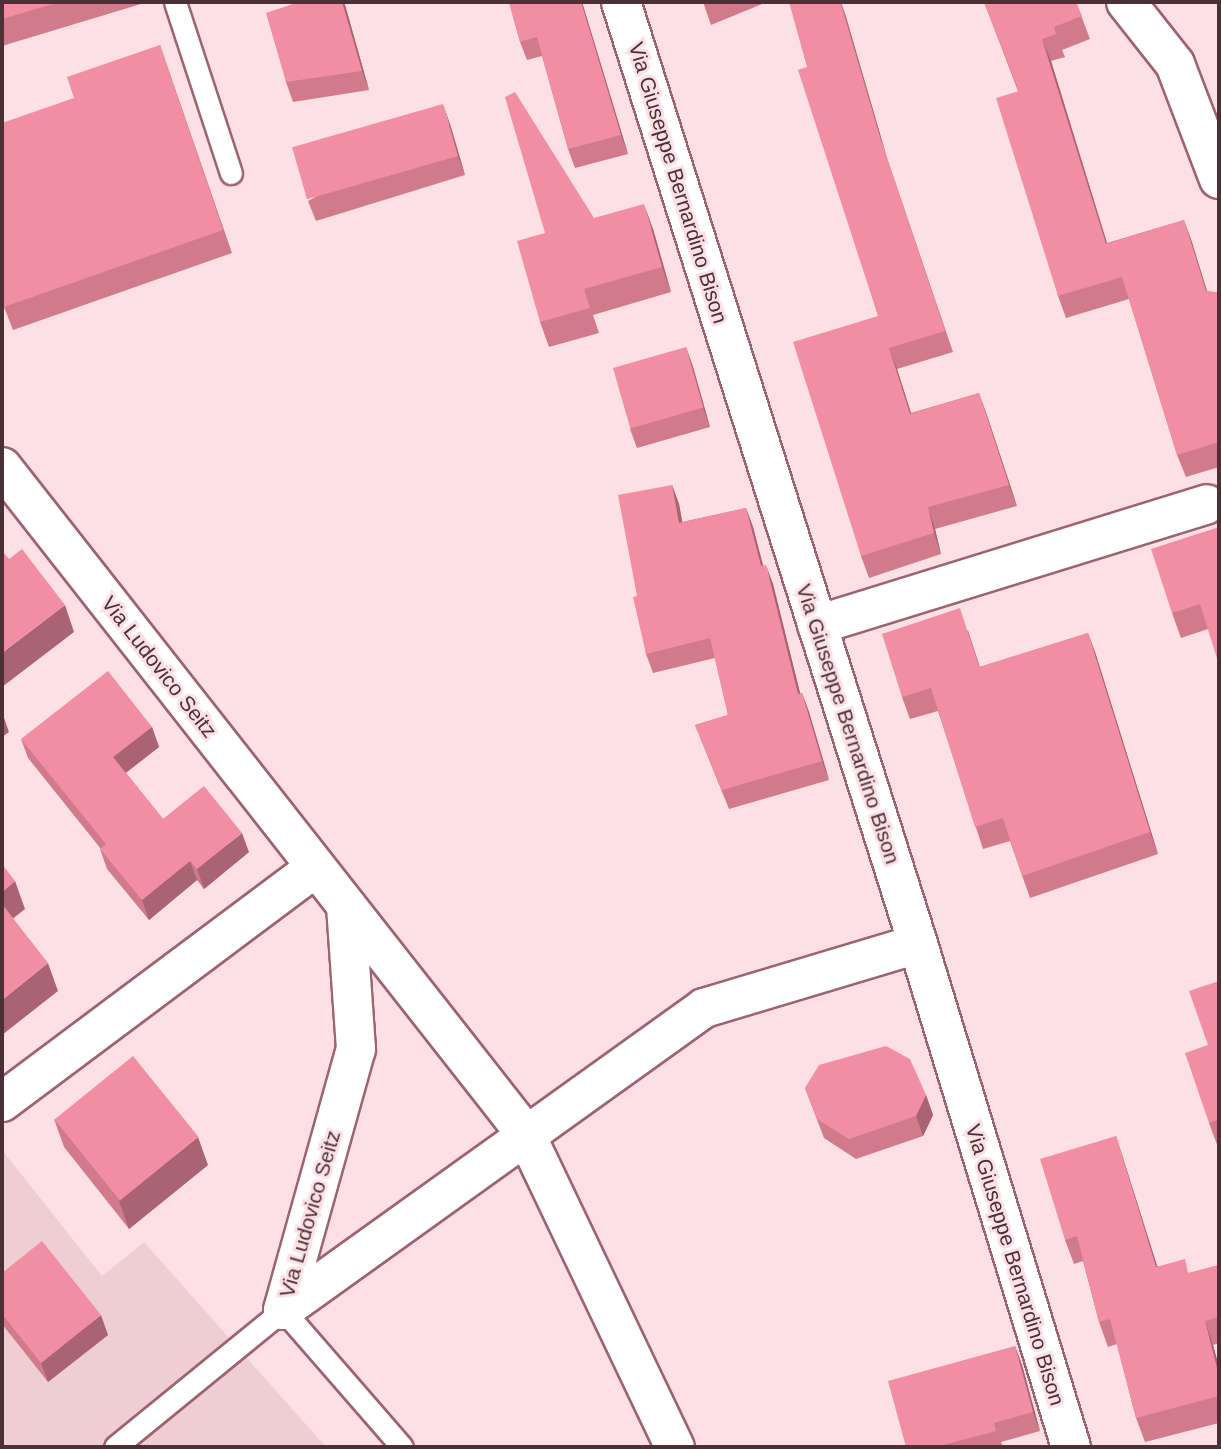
<!DOCTYPE html>
<html>
<head>
<meta charset="utf-8">
<style>
	body { margin:0 }
	#map { position:relative; width:1221px; height:1449px; overflow:hidden; background:#fde0e5; font-family:Arial,sans-serif }
	div>[style] { position:absolute }
	.built>* { inset:0; background:#eeced3 }
	.roads { filter:drop-shadow(2px 0 #9f636f) drop-shadow(-2px 0 #9f636f) drop-shadow(0 2px #9f636f) drop-shadow(0 -2px #9f636f) }
	.lane>* { height:21px; margin:-10.5px; padding:0 10.5px; transform-origin:10.5px; border-radius:10.5px; background:#fff }
	.street>* { height:38px; margin:-19px; padding:0 19px; transform-origin:19px; border-radius:19px; background:#fff }
	.wall>* { inset:0; background:#d07a8c }
	.shaded-wall>* { inset:0; background:#a96372 }
	.building>* { inset:0; background:#f28ea3; transform-origin:0 0 }
	span { translate:-50% -50%; white-space:nowrap; text-align:center; line-height:1.15; -webkit-text-stroke:6px #fde0e5; paint-order:stroke }
	.street-label { font-size:21px; color:#4b3136 }
	.frame { position:absolute; inset:0; border:4px solid #4b3136; pointer-events:none }
</style>
</head>
<body>
<div id="map">
	<div class="built">
		<i style="clip-path:polygon(2px 1150px,102px 1276px,144px 1242px,326px 1447px,2px 1447px)"></i>
	</div>
	<div class="roads">
		<div class="lane">
			<i style="left:175px;top:2px;width:180px;rotate:71.9deg"></i>
			<i style="left:115px;top:1447px;width:217px;rotate:-39.2deg"></i>
			<i style="left:283px;top:1310px;width:181px;rotate:49deg"></i>
		</div>
		<div class="street">
			<i style="left:621px;top:2px;width:988px;rotate:72.5deg"></i>
			<i style="left:918px;top:944px;width:526px;rotate:73.08deg"></i>
			<i style="left:1126px;top:2px;width:79px;rotate:51.7deg"></i>
			<i style="left:1175px;top:64px;width:123px;rotate:69.1deg"></i>
			<i style="left:2px;top:467px;width:847px;rotate:51.86deg"></i>
			<i style="left:525px;top:1133px;width:348px;rotate:64.5deg"></i>
			<i style="left:817px;top:625px;width:408px;rotate:-17.2deg"></i>
			<i style="left:2px;top:1102px;width:392px;rotate:-36.8deg"></i>
			<i style="left:283px;top:1310px;width:518px;rotate:-35.65deg"></i>
			<i style="left:704px;top:1008px;width:223px;rotate:-16.7deg"></i>
			<i style="left:283px;top:1310px;width:271px;rotate:-74.4deg"></i>
			<i style="left:356px;top:1049px;width:143px;rotate:-94deg"></i>
		</div>
	</div>
	<div class="wall">
		<i style="clip-path:polygon(2px 2px,141px 2px,141px 4px,2px 46px)"></i>
		<i style="clip-path:polygon(299px 2px,344px 2px,369px 90px,293px 102px,286px 82px)"></i>
		<i style="clip-path:polygon(509px 2px,582px 2px,628px 154px,575px 168px,568px 149px,542px 56px,527px 60px,520px 42px)"></i>
		<i style="clip-path:polygon(703px 2px,767px 2px,711px 25px)"></i>
		<i style="clip-path:polygon(841px 2px,846px 17px,887px 158px,953px 352px,897px 369px,911px 413px,979px 393px,1017px 506px,935px 529px,941px 554px,869px 578px,861px 556px,878px 316px,807px 67px)"></i>
		<i style="clip-path:polygon(984px 2px,1076px 2px,1090px 39px,1062px 50px,1065px 57px,1051px 61px,1107px 243px,1184px 220px,1207px 291px,1219px 294px,1219px 467px,1186px 477px,1177px 455px,1129px 299px,1066px 318px,1058px 296px,1018px 91px)"></i>
		<i style="clip-path:polygon(160px 45px,232px 253px,13px 330px,4px 307px,74px 98px)"></i>
		<i style="clip-path:polygon(450px 124px,465px 175px,316px 221px,308px 201px)"></i>
		<i style="clip-path:polygon(594px 218px,653px 229px,671px 292px,593px 315px,599px 333px,549px 347px,540px 322px)"></i>
		<i style="clip-path:polygon(686px 347px,693px 367px,710px 427px,637px 448px,630px 429px)"></i>
		<i style="clip-path:polygon(672px 485px,679px 504px,682px 522px,746px 508px,753px 527px,763px 565px,773px 584px,800px 693px,802px 693px,809px 712px,829px 780px,729px 809px,695px 725px,728px 715px,715px 658px,653px 673px,646px 654px,637px 596px)"></i>
		<i style="clip-path:polygon(1219px 527px,1208px 629px,1181px 638px,1172px 613px)"></i>
		<i style="clip-path:polygon(968px 630px,980px 667px,1088px 633px,1096px 655px,1158px 854px,1030px 898px,1010px 841px,983px 849px,938px 711px,910px 719px,902px 697px)"></i>
		<i style="clip-path:polygon(152px 727px,159px 747px,126px 773px,163px 819px,249px 852px,204px 889px,197px 880px,149px 920px,107px 869px,100px 849px,101px 849px,28px 758px,21px 739px)"></i>
		<i style="clip-path:polygon(1219px 981px,1219px 1150px,1209px 1123px,1208px 1045px)"></i>
		<i style="clip-path:polygon(805px 1088px,926px 1095px,933px 1115px,923px 1136px,856px 1159px,824px 1138px)"></i>
		<i style="clip-path:polygon(54px 1119px,208px 1165px,129px 1229px,64px 1147px)"></i>
		<i style="clip-path:polygon(1116px 1136px,1124px 1161px,1157px 1266px,1190px 1273px,1219px 1265px,1219px 1343px,1213px 1345px,1219px 1367px,1219px 1423px,1145px 1442px,1136px 1418px,1117px 1344px,1108px 1347px,1099px 1322px,1083px 1261px,1074px 1264px,1065px 1240px)"></i>
		<i style="clip-path:polygon(2px 1273px,108px 1335px,48px 1382px,2px 1324px)"></i>
		<i style="clip-path:polygon(1015px 1346px,1022px 1365px,1040px 1431px,1001px 1442px,1003px 1447px,906px 1447px)"></i>
	</div>
	<div class="shaded-wall">
		<i style="clip-path:polygon(342px 2px,344px 2px,346px 8px,369px 90px,362px 71px)"></i>
		<i style="clip-path:polygon(581px 2px,582px 2px,628px 154px,621px 135px)"></i>
		<i style="clip-path:polygon(841px 2px,846px 17px,887px 158px,953px 352px,880px 137px)"></i>
		<i style="clip-path:polygon(1042px 39px,1051px 61px,1114px 266px,1106px 244px)"></i>
		<i style="clip-path:polygon(443px 104px,450px 124px,465px 175px,458px 156px)"></i>
		<i style="clip-path:polygon(644px 204px,653px 229px,671px 292px,662px 267px)"></i>
		<i style="clip-path:polygon(1184px 220px,1192px 242px,1214px 314px,1206px 291px)"></i>
		<i style="clip-path:polygon(686px 347px,693px 367px,710px 427px,703px 408px)"></i>
		<i style="clip-path:polygon(889px 348px,897px 369px,918px 435px,910px 414px)"></i>
		<i style="clip-path:polygon(979px 393px,987px 415px,1017px 506px,1009px 485px)"></i>
		<i style="clip-path:polygon(672px 485px,679px 504px,686px 542px,679px 523px)"></i>
		<i style="clip-path:polygon(928px 507px,935px 529px,941px 554px,934px 533px)"></i>
		<i style="clip-path:polygon(746px 508px,753px 527px,768px 585px,761px 566px)"></i>
		<i style="clip-path:polygon(766px 565px,773px 584px,805px 713px,798px 694px)"></i>
		<i style="clip-path:polygon(65px 605px,74px 632px,2px 687px,2px 653px)"></i>
		<i style="clip-path:polygon(1088px 633px,1096px 655px,1158px 854px,1150px 832px)"></i>
		<i style="clip-path:polygon(802px 693px,809px 712px,829px 780px,822px 761px)"></i>
		<i style="clip-path:polygon(2px 712px,9px 732px,2px 737px)"></i>
		<i style="clip-path:polygon(152px 727px,159px 747px,120px 777px,113px 757px)"></i>
		<i style="clip-path:polygon(242px 833px,249px 852px,204px 889px,197px 869px)"></i>
		<i style="clip-path:polygon(190px 861px,197px 880px,149px 920px,142px 900px)"></i>
		<i style="clip-path:polygon(15px 881px,25px 909px,6px 924px,2px 911px,2px 892px)"></i>
		<i style="clip-path:polygon(48px 963px,58px 991px,2px 1035px,2px 1000px)"></i>
		<i style="clip-path:polygon(926px 1095px,933px 1115px,923px 1136px,916px 1116px)"></i>
		<i style="clip-path:polygon(1116px 1136px,1124px 1161px,1165px 1291px,1156px 1267px)"></i>
		<i style="clip-path:polygon(198px 1137px,208px 1165px,129px 1229px,119px 1201px)"></i>
		<i style="clip-path:polygon(101px 1315px,108px 1335px,48px 1382px,41px 1363px)"></i>
		<i style="clip-path:polygon(1205px 1321px,1213px 1345px,1219px 1367px,1219px 1376px)"></i>
		<i style="clip-path:polygon(1015px 1346px,1022px 1365px,1040px 1431px,1033px 1412px)"></i>
	</div>
	<div class="building">
		<i style="clip-path:polygon(2px 2px,60px 2px,2px 19px)"></i>
		<i style="clip-path:polygon(299px 2px,342px 2px,362px 71px,286px 82px,266px 13px)"></i>
		<i style="clip-path:polygon(509px 2px,581px 2px,621px 135px,568px 149px,537px 37px,520px 42px)"></i>
		<i style="clip-path:polygon(789px 2px,840px 2px,880px 137px,945px 331px,889px 348px,910px 414px,979px 393px,1009px 485px,928px 507px,934px 533px,861px 556px,793px 342px,878px 316px,798px 70px,807px 67px)"></i>
		<i style="clip-path:polygon(984px 2px,1076px 2px,1082px 16px,1054px 27px,1056px 34px,1042px 39px,1106px 244px,1184px 220px,1206px 291px,1218px 292px,1219px 294px,1219px 442px,1177px 455px,1122px 277px,1058px 296px,996px 98px,1019px 91px)"></i>
		<i style="clip-path:polygon(160px 45px,223px 230px,4px 307px,2px 300px,2px 123px,74px 98px,67px 77px)"></i>
		<i style="clip-path:polygon(515px 92px,594px 218px,644px 204px,662px 267px,584px 289px,590px 308px,540px 322px,517px 241px,545px 233px,505px 97px)"></i>
		<i style="left:443px;top:104px;width:54px;height:157px;rotate:74deg"></i>
		<i style="left:686px;top:347px;width:63px;height:76px;rotate:74deg"></i>
		<i style="clip-path:polygon(672px 485px,679px 523px,746px 508px,761px 566px,766px 565px,798px 694px,802px 693px,822px 761px,722px 790px,695px 725px,728px 715px,710px 638px,646px 654px,633px 597px,637px 596px,618px 495px)"></i>
		<i style="clip-path:polygon(1219px 527px,1219px 665px,1200px 604px,1172px 613px,1151px 549px)"></i>
		<i style="clip-path:polygon(22px 549px,65px 605px,2px 653px,2px 551px,9px 559px)"></i>
		<i style="clip-path:polygon(960px 608px,979px 667px,1088px 633px,1150px 832px,1022px 876px,1003px 818px,975px 827px,931px 688px,902px 697px,882px 634px)"></i>
		<i style="clip-path:polygon(108px 671px,152px 727px,113px 757px,163px 819px,204px 786px,242px 833px,197px 869px,190px 861px,142px 900px,100px 849px,106px 844px,21px 739px)"></i>
		<i style="clip-path:polygon(2px 864px,15px 881px,2px 892px)"></i>
		<i style="clip-path:polygon(2px 904px,48px 963px,2px 1000px)"></i>
		<i style="clip-path:polygon(1219px 981px,1219px 1119px,1209px 1123px,1185px 1053px,1208px 1045px,1189px 991px)"></i>
		<i style="clip-path:polygon(886px 1046px,910px 1059px,926px 1095px,916px 1116px,849px 1139px,817px 1119px,805px 1088px,819px 1065px)"></i>
		<i style="left:133px;top:1056px;width:104px;height:101px;rotate:51deg"></i>
		<i style="clip-path:polygon(1116px 1136px,1156px 1267px,1185px 1259px,1188px 1273px,1219px 1265px,1219px 1317px,1205px 1321px,1219px 1376px,1219px 1396px,1136px 1418px,1110px 1319px,1099px 1322px,1077px 1236px,1065px 1240px,1040px 1159px)"></i>
		<i style="clip-path:polygon(42px 1241px,101px 1315px,41px 1363px,2px 1314px,2px 1273px)"></i>
		<i style="clip-path:polygon(1015px 1346px,1033px 1412px,994px 1423px,996px 1431px,936px 1447px,906px 1447px,888px 1381px)"></i>
	</div>
	<div class="street-label">
		<span style="left:678px;top:183px;rotate:73deg">Via Giuseppe Bernardino Bison</span>
		<span style="left:159px;top:667px;rotate:52deg">Via Ludovico Seitz</span>
		<span style="left:848px;top:724px;rotate:72deg">Via Giuseppe Bernardino Bison</span>
		<span style="left:310px;top:1214px;rotate:-74deg">Via Ludovico Seitz</span>
		<span style="left:1015px;top:1265px;rotate:73deg">Via Giuseppe Bernardino Bison</span>
	</div>
	<div class="frame"></div>
</div>
</body>
</html>
